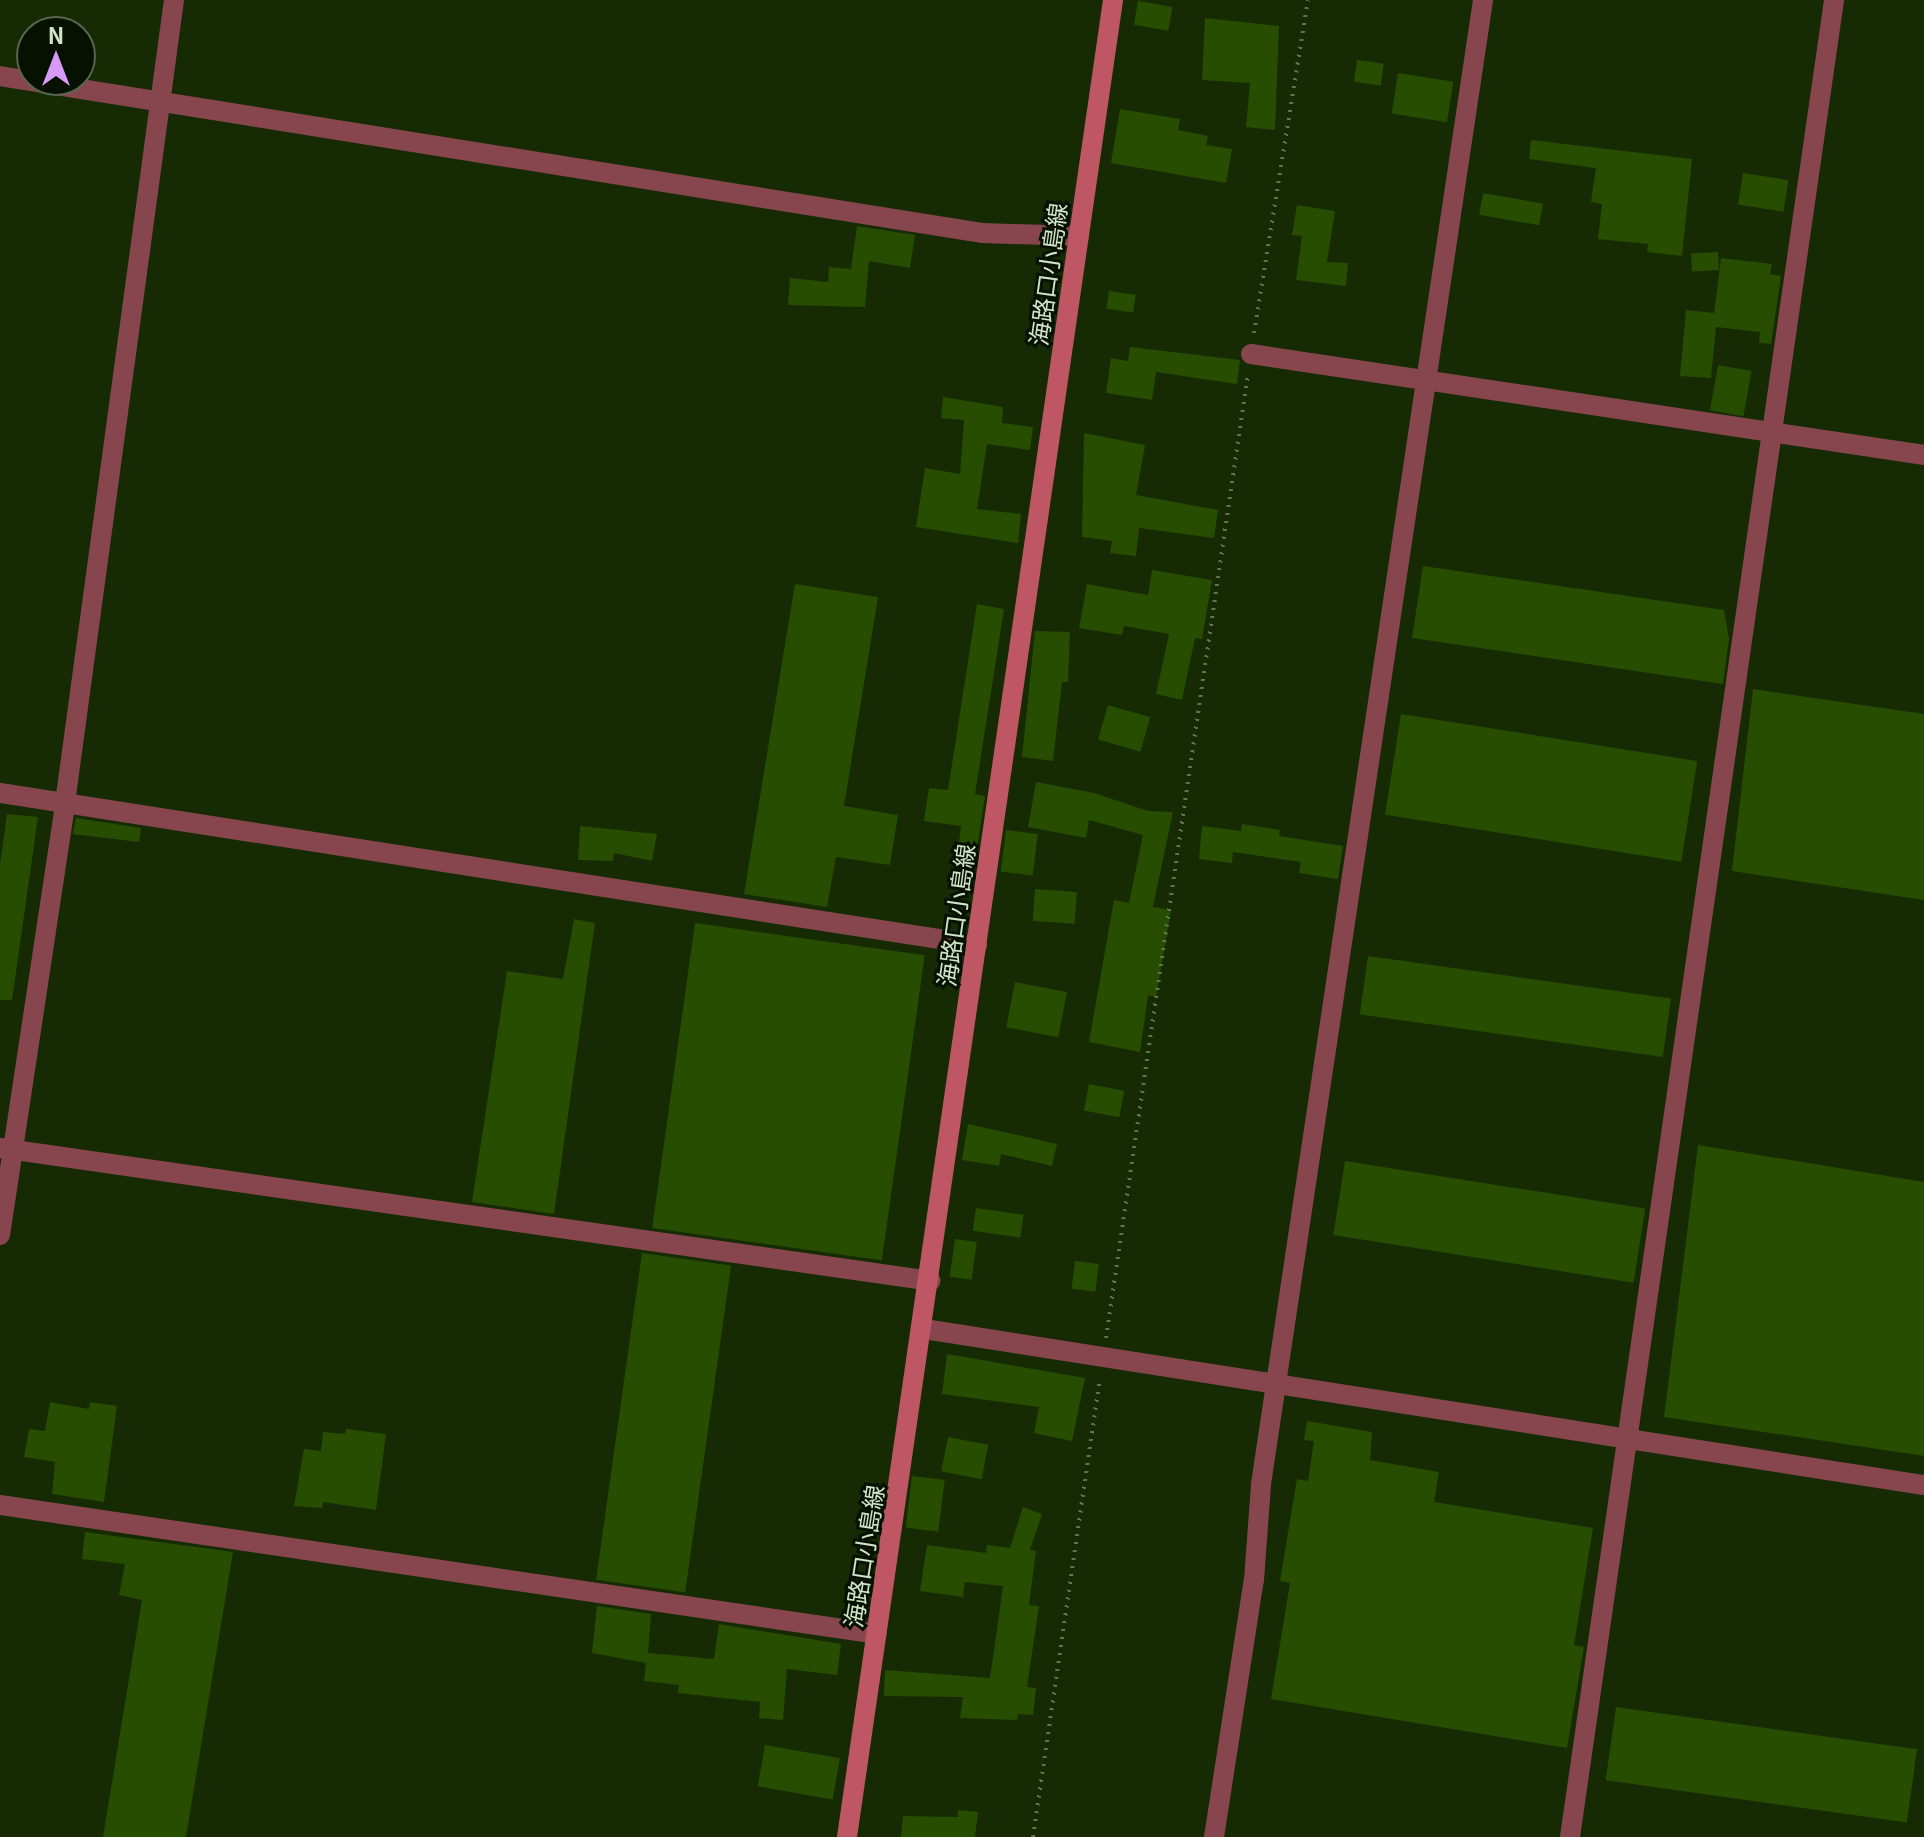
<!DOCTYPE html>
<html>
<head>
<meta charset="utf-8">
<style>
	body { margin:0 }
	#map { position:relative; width:1924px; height:1837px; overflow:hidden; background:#162b04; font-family:Georgia,"Noto Sans JP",serif }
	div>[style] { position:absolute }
	.building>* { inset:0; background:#274d00; transform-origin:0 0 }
	.path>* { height:4px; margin-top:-2px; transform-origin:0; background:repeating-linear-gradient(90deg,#607451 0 2px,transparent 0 8px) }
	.minor>* { height:20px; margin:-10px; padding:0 10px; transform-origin:10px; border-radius:10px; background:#87464e }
	.tertiary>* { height:20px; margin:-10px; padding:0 10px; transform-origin:10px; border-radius:10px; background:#87464e }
	.secondary>* { height:20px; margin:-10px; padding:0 10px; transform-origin:10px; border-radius:10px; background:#be5664 }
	span { translate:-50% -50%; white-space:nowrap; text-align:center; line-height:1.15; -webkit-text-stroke:6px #061101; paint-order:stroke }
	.street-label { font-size:24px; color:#d2e4c8 }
	.north { position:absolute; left:16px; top:16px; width:80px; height:80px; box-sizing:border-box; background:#061101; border:2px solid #586551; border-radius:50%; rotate:0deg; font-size:22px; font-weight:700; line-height:32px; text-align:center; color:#d2e4c8 }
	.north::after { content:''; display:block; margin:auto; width:28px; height:36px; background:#d89af8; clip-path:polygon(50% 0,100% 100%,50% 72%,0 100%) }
</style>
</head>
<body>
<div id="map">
	<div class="building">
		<i style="left:1138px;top:1px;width:35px;height:24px;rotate:10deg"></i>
		<i style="clip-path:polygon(1205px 18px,1279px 26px,1275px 130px,1246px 127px,1250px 83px,1202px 80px)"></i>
		<i style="left:1357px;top:60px;width:27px;height:22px;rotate:8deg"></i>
		<i style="left:1398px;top:73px;width:56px;height:41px;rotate:9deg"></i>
		<i style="clip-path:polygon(1120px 109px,1180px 119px,1178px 130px,1208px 136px,1206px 145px,1232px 149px,1226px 183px,1111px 163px)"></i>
		<i style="clip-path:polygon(1531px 140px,1692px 159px,1682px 256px,1647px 252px,1648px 244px,1598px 239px,1602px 204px,1591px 202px,1596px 168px,1529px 159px)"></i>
		<i style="left:1743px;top:173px;width:46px;height:32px;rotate:9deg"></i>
		<i style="left:1483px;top:193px;width:61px;height:22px;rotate:10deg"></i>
		<i style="clip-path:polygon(1297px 205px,1335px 211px,1327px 262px,1348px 263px,1346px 286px,1296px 280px,1302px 236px,1292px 235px)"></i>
		<i style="clip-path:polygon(857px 226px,915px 235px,910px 268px,869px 261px,865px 307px,788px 305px,790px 278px,828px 282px,829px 267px,851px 269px)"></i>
		<i style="left:1718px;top:252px;width:18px;height:27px;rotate:87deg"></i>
		<i style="clip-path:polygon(1721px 258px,1772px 264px,1770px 274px,1781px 276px,1771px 344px,1759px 343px,1760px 332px,1716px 327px,1711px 378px,1680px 376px,1686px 310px,1714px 313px)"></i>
		<i style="left:1109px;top:291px;width:27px;height:18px;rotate:8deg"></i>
		<i style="clip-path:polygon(1130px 347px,1240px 360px,1237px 384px,1156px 372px,1152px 400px,1106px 393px,1111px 358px,1128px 361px)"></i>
		<i style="left:1718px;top:365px;width:34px;height:46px;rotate:10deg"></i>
		<i style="clip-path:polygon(943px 397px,1003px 407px,1002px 423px,1033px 427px,1030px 450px,987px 444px,977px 509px,1021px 514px,1018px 543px,916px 527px,925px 468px,960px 474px,964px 420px,941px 418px)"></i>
		<i style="clip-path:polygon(1084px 433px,1145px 445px,1136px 495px,1218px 510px,1214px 538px,1139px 528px,1136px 556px,1110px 553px,1112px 541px,1082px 537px)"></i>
		<i style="clip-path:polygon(1423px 566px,1724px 610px,1729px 639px,1723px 684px,1412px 638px)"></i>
		<i style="clip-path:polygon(1152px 570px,1212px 580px,1202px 639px,1195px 638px,1182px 700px,1156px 694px,1169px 634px,1124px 626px,1122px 635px,1079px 628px,1087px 584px,1148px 595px)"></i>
		<i style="clip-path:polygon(795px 584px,878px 597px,844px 806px,898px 815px,890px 865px,836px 857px,827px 907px,744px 894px)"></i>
		<i style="clip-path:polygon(977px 604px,1004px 609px,975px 794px,985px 796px,974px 868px,956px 866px,961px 826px,924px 821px,929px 788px,948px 790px)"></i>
		<i style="clip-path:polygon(1035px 631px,1070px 632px,1068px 682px,1062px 682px,1053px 761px,1022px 757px)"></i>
		<i style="clip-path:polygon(1753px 689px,1924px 714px,1924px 900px,1732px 871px)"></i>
		<i style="left:1108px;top:705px;width:44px;height:36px;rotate:16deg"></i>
		<i style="left:1401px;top:714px;width:300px;height:102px;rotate:9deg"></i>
		<i style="clip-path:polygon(1036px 782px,1094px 793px,1148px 811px,1173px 812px,1153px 907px,1171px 910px,1156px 997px,1148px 995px,1140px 1052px,1089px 1042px,1114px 900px,1129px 903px,1143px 835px,1089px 820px,1086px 838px,1028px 827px)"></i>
		<i style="clip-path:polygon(7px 814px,38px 817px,12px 1000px,0 1000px,0 864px)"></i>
		<i style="clip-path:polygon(76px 818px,141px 828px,139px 842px,73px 834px)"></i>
		<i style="clip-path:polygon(1242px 824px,1280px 830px,1279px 836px,1343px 846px,1338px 879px,1299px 873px,1301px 862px,1233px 852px,1232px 863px,1199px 859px,1202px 826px,1241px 831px)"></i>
		<i style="clip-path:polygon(580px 826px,657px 834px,652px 861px,614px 853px,613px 861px,578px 860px)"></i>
		<i style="left:1006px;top:830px;width:32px;height:42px;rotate:7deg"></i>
		<i style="left:1035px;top:889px;width:42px;height:32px;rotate:4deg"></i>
		<i style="clip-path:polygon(574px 919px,595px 923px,554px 1214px,472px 1202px,507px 971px,563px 979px)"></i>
		<i style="left:695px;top:923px;width:232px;height:308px;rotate:8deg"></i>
		<i style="left:1368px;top:956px;width:306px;height:59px;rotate:8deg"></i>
		<i style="left:1015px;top:982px;width:53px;height:46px;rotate:11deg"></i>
		<i style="left:1089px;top:1084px;width:36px;height:27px;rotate:11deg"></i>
		<i style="clip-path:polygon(968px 1124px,1057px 1144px,1052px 1166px,1001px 1154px,999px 1166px,962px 1160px)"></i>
		<i style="clip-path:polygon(1698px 1145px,1924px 1182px,1924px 1456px,1664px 1417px)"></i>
		<i style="left:1345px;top:1161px;width:304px;height:75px;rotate:9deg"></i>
		<i style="left:976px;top:1208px;width:48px;height:23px;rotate:8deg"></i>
		<i style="left:955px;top:1239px;width:22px;height:38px;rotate:8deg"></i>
		<i style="left:642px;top:1253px;width:90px;height:330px;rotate:8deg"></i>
		<i style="left:1075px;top:1261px;width:24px;height:28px;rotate:7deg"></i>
		<i style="clip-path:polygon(947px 1354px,1085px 1378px,1072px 1441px,1034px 1433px,1039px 1407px,942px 1394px)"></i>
		<i style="clip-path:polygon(50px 1402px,89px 1409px,90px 1402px,117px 1406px,104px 1502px,52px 1494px,55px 1462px,24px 1457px,29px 1429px,45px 1431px)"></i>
		<i style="clip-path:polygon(1307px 1421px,1372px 1432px,1370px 1460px,1439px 1472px,1434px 1502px,1593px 1528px,1574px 1645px,1584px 1647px,1567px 1748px,1271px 1699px,1290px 1583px,1280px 1581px,1297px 1479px,1308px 1481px,1314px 1441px,1304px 1440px)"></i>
		<i style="clip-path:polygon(346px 1429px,386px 1434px,376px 1510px,323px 1502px,322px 1508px,294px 1506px,304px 1449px,321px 1451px,323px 1432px,345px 1434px)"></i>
		<i style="left:948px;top:1437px;width:41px;height:35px;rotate:11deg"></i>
		<i style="left:912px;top:1476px;width:33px;height:52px;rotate:7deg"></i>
		<i style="clip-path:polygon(1023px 1507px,1042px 1514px,1030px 1550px,1036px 1551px,1029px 1605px,1039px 1606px,1027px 1687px,1036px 1688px,1033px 1715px,1018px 1714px,1017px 1720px,960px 1718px,963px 1697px,884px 1696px,885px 1670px,990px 1678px,1003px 1586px,965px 1582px,963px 1597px,920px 1591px,927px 1545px,986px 1553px,987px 1545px,1010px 1548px)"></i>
		<i style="clip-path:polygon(85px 1532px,233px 1552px,186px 1837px,103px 1837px,142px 1600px,119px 1595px,125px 1564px,82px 1559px)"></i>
		<i style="clip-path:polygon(597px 1606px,651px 1614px,648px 1653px,714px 1659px,719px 1624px,841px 1644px,837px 1675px,787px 1669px,783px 1720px,759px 1718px,760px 1702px,678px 1693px,679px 1685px,644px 1681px,646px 1663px,592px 1653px)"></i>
		<i style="left:1616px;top:1707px;width:304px;height:74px;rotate:8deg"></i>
		<i style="left:765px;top:1745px;width:76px;height:42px;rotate:10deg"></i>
		<i style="clip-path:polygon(958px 1810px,978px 1812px,975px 1837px,901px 1837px,903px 1816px,958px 1817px)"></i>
	</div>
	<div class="path">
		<i style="left:1254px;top:333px;width:337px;rotate:-80.8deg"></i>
		<i style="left:1106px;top:1338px;width:974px;rotate:-81.62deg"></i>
		<i style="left:1033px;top:1837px;width:463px;rotate:-81.7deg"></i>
	</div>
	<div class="minor">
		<i style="left:0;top:76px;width:994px;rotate:9.08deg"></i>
		<i style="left:982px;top:233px;width:97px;rotate:1.8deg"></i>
		<i style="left:1251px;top:354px;width:681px;rotate:8.53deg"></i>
		<i style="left:0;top:793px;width:989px;rotate:8.84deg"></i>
		<i style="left:0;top:1148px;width:940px;rotate:8.13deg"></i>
		<i style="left:0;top:1235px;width:437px;rotate:-81.4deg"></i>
		<i style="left:65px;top:803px;width:810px;rotate:-82.27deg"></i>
		<i style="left:0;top:1505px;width:886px;rotate:8.37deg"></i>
		<i style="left:1214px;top:1837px;width:260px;rotate:-81.2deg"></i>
		<i style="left:1254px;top:1580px;width:96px;rotate:-85.8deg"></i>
		<i style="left:1261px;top:1484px;width:1501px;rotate:-81.49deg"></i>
		<i style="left:1570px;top:1837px;width:1856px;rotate:-81.82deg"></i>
	</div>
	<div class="tertiary">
		<i style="left:924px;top:1329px;width:1012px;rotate:8.87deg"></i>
	</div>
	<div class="secondary">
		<i style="left:847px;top:1837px;width:1856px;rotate:-81.76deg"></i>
	</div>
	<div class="street-label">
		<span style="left:1047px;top:274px;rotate:-82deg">海路口小島線</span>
		<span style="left:955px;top:915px;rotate:-82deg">海路口小島線</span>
		<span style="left:863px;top:1556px;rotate:-81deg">海路口小島線</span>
	</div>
	<div class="north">N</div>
</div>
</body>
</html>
